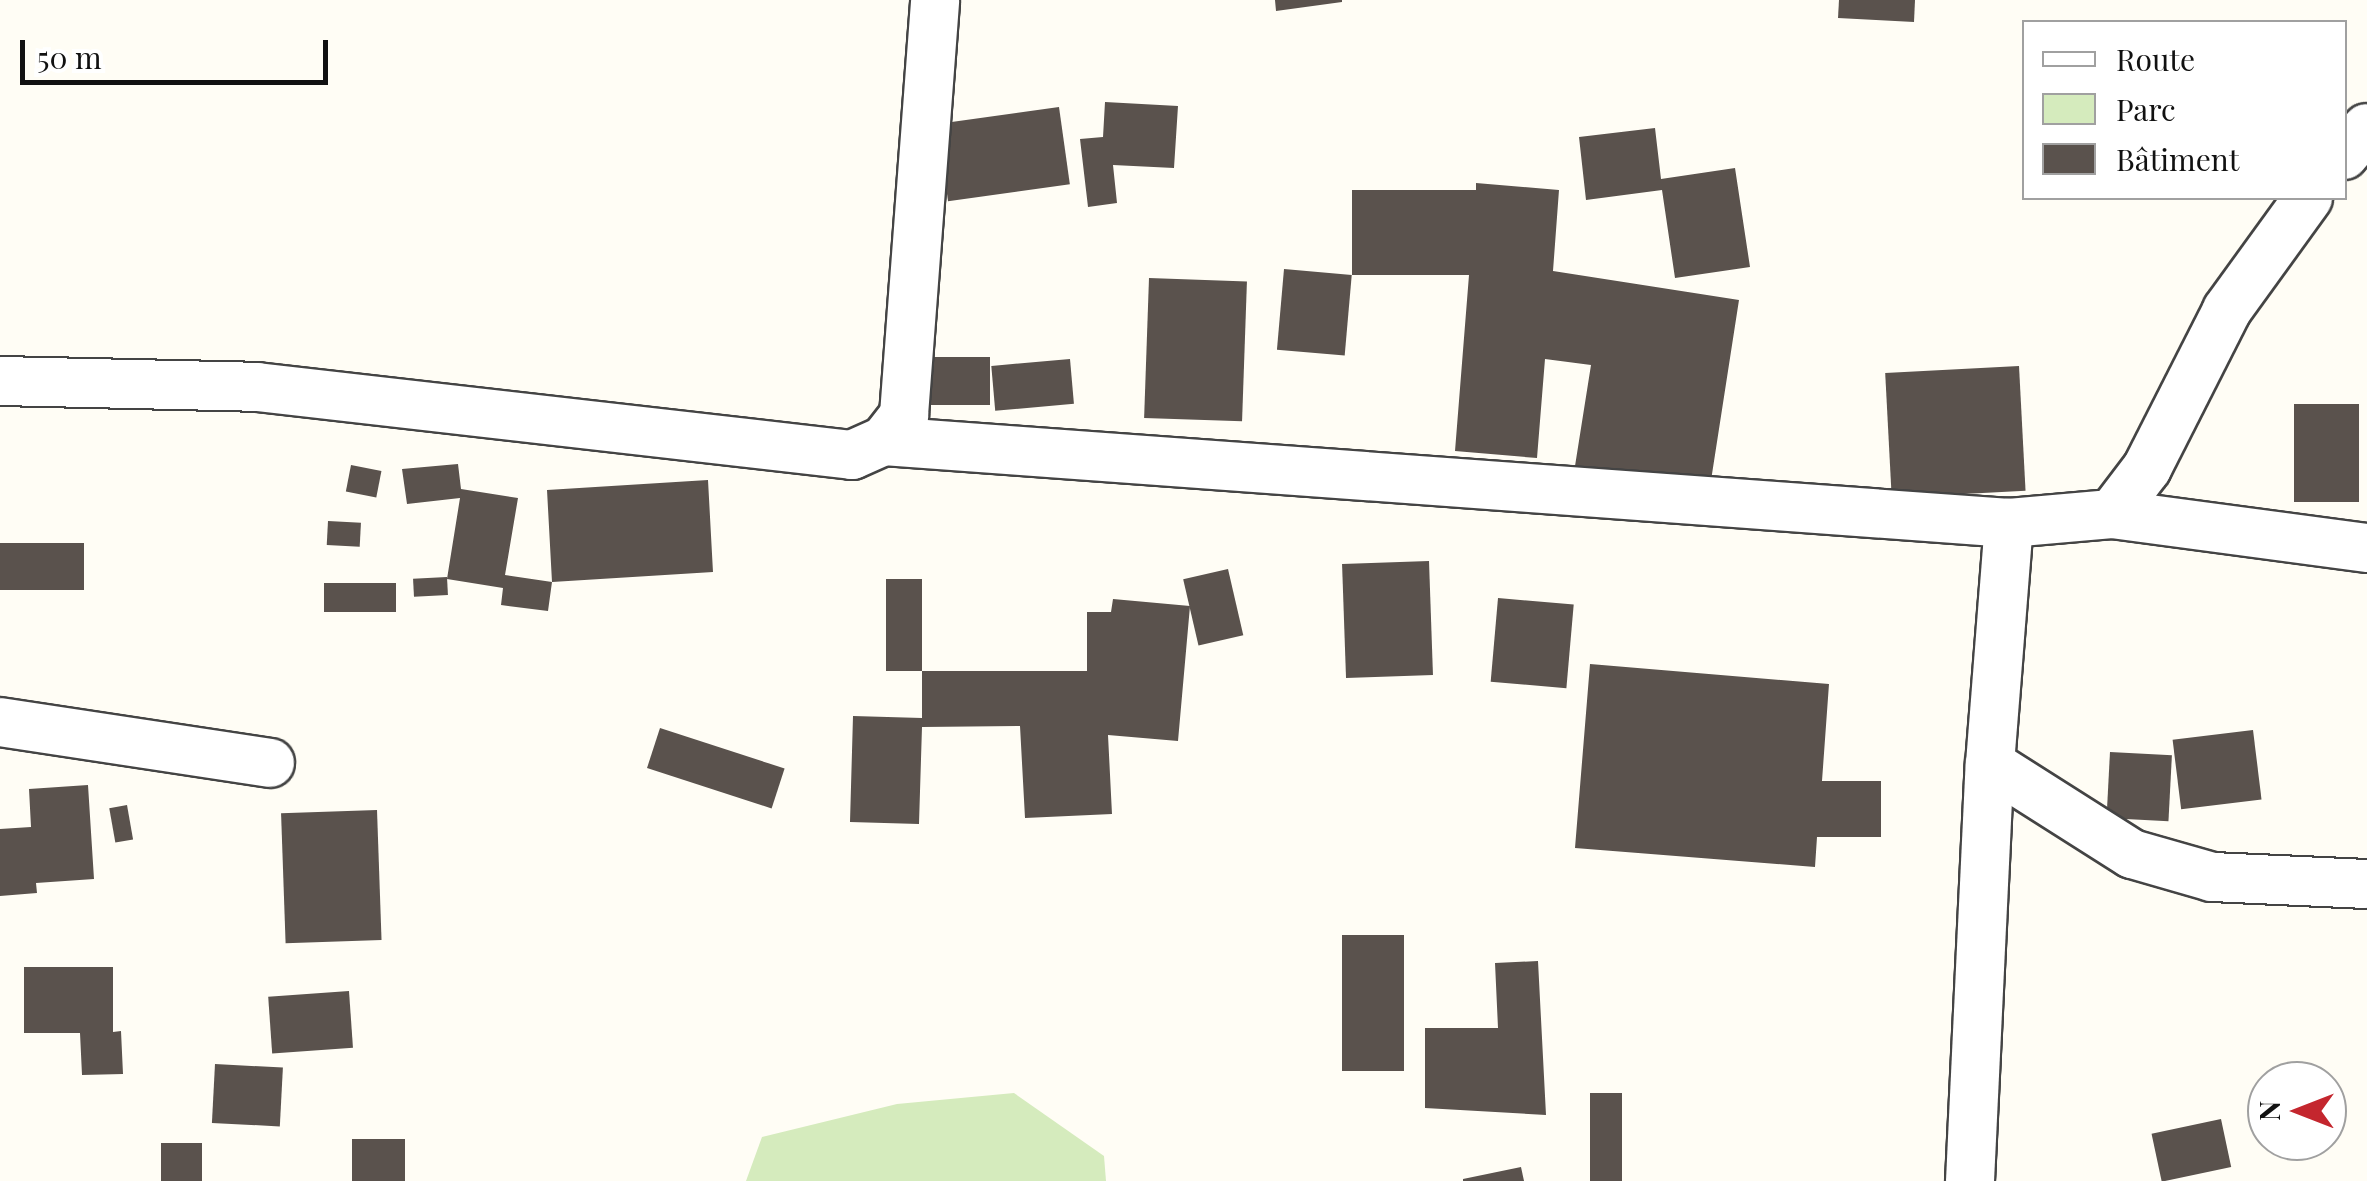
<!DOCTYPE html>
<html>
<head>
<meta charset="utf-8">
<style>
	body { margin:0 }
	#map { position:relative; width:2367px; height:1181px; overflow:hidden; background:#fffdf5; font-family:"Playfair Display",serif }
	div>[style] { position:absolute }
	.green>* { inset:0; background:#d5ebbd }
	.building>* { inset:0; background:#5a524d; transform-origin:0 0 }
	.roads { filter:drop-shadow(2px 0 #444) drop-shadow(-2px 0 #444) drop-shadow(0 2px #444) drop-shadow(0 -2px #444) }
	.street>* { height:48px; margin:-24px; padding:0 24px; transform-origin:24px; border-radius:24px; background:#fff }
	span { translate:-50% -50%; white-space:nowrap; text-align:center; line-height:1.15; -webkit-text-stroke:10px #fff; paint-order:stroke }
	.legend { position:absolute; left:2022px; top:20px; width:325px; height:180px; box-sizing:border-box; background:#fff; border:2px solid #a0a0a0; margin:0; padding:12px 18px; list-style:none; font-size:30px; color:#111 }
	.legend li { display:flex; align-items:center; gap:20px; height:50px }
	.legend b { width:50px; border:2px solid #a0a0a0 }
	.north { position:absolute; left:2247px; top:1061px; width:100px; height:100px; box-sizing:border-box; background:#fff; border:2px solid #a0a0a0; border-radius:50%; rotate:270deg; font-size:28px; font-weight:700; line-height:40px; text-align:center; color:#111 }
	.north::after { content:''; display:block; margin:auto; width:35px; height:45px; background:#c4262e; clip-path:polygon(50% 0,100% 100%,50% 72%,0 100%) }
	.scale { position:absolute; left:20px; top:40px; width:308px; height:45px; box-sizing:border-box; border:5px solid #111; border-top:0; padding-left:12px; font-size:30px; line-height:35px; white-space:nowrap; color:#111; -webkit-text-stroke:8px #fff; paint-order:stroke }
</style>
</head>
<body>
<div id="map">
	<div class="green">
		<i style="clip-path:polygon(1014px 1093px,1104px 1156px,1106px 1181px,746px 1181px,762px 1137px,897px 1104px)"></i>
	</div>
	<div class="building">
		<i style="clip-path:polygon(1275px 0,1342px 0,1342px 2px,1276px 11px)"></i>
		<i style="clip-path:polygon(1839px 0,1915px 0,1914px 22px,1838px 18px)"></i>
		<i style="clip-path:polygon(1105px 102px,1178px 106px,1174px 168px,1113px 165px,1117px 203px,1088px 207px,1080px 139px,1103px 137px)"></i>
		<i style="left:1059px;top:107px;width:78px;height:123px;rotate:82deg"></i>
		<i style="clip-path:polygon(1655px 128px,1661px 179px,1735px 168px,1750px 267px,1675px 278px,1662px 190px,1586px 200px,1579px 137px)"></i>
		<i style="clip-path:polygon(1476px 183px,1559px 190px,1553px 271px,1739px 300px,1710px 487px,1575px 466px,1591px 365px,1545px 359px,1537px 458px,1455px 451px,1469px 275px,1352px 275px,1352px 190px,1476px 190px)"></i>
		<i style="left:1284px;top:269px;width:68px;height:81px;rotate:5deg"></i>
		<i style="left:1149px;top:278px;width:98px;height:140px;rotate:2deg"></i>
		<i style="left:919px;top:357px;width:71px;height:48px"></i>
		<i style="left:1070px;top:359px;width:45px;height:79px;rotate:85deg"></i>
		<i style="left:2019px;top:366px;width:125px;height:134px;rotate:87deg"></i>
		<i style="left:2294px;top:404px;width:65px;height:98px"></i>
		<i style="clip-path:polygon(458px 464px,461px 489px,518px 498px,505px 575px,552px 582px,547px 490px,708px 480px,713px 572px,552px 582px,548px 611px,501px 605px,503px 588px,447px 579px,460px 498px,407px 504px,402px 469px)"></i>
		<i style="left:351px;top:465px;width:31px;height:27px;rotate:11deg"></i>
		<i style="left:328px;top:521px;width:33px;height:24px;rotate:3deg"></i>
		<i style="left:0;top:543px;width:84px;height:47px"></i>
		<i style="left:1429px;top:561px;width:114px;height:87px;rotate:88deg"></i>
		<i style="left:1228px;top:569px;width:68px;height:46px;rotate:77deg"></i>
		<i style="left:447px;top:577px;width:18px;height:34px;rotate:87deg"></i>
		<i style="left:886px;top:579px;width:36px;height:92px"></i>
		<i style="left:324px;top:583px;width:72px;height:29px"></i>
		<i style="left:1498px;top:598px;width:76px;height:84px;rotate:5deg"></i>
		<i style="clip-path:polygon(1113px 599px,1190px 606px,1178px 741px,1108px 735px,1112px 814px,1025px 818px,1020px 726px,922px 727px,919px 824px,850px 822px,853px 716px,922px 718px,922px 671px,1087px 671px,1087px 612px,1111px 612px)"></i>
		<i style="clip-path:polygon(1590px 664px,1829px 684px,1822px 781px,1881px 781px,1881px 837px,1817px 837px,1815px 867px,1575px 848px)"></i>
		<i style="left:660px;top:728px;width:131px;height:42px;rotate:18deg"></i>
		<i style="left:2253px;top:730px;width:70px;height:81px;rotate:83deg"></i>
		<i style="left:2110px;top:752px;width:62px;height:66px;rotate:3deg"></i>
		<i style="clip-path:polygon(88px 785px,94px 879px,36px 883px,37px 893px,0 896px,0 829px,31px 827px,29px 789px)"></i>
		<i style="left:127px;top:805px;width:35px;height:18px;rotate:80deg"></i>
		<i style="left:377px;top:810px;width:130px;height:96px;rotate:88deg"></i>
		<i style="left:1342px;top:935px;width:62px;height:136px"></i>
		<i style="clip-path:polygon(1538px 961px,1546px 1115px,1425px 1108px,1425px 1028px,1498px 1028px,1495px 963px)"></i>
		<i style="clip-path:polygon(24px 967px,113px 967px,113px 1032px,121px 1031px,123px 1074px,82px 1075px,80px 1033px,24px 1033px)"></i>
		<i style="left:349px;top:991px;width:57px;height:81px;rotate:86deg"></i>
		<i style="left:215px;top:1064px;width:68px;height:59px;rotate:3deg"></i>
		<i style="left:1590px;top:1093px;width:32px;height:88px"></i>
		<i style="left:2221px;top:1119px;width:49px;height:71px;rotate:78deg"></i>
		<i style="left:352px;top:1139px;width:53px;height:42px"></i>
		<i style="left:161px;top:1143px;width:41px;height:38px"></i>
		<i style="clip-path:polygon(1521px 1167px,1524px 1181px,1463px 1181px,1463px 1179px)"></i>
	</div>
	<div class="roads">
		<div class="street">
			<i style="left:2344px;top:155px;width:35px;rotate:-50deg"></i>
			<i style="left:0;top:381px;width:257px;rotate:1.3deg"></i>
			<i style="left:257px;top:387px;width:599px;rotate:6.52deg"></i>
			<i style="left:852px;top:455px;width:35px;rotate:-24deg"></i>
			<i style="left:884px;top:441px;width:1128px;rotate:4.17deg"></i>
			<i style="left:2009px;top:523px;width:103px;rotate:-5deg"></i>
			<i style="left:2112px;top:514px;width:257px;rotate:7.6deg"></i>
			<i style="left:884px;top:441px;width:33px;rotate:-52deg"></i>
			<i style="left:904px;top:415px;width:416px;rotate:-85.7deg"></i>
			<i style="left:2112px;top:514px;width:58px;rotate:-52.7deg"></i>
			<i style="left:2147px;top:468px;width:177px;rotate:-63.1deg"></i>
			<i style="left:2227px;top:310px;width:138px;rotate:-54.1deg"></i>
			<i style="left:0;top:722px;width:273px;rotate:8.6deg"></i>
			<i style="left:1990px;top:764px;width:168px;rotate:32.4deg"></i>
			<i style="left:2132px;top:854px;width:83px;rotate:16deg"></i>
			<i style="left:2212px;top:877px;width:155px;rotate:2.6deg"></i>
			<i style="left:1970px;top:1181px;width:417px;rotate:-87.3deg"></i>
			<i style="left:1990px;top:764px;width:242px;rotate:-85.5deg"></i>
		</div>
	</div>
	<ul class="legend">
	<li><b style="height:12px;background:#fff"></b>Route</li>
	<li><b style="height:28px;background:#d5ebbd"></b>Parc</li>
	<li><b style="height:28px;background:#5a524d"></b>Bâtiment</li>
	</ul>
	<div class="north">N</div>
	<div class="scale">50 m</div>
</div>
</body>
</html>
